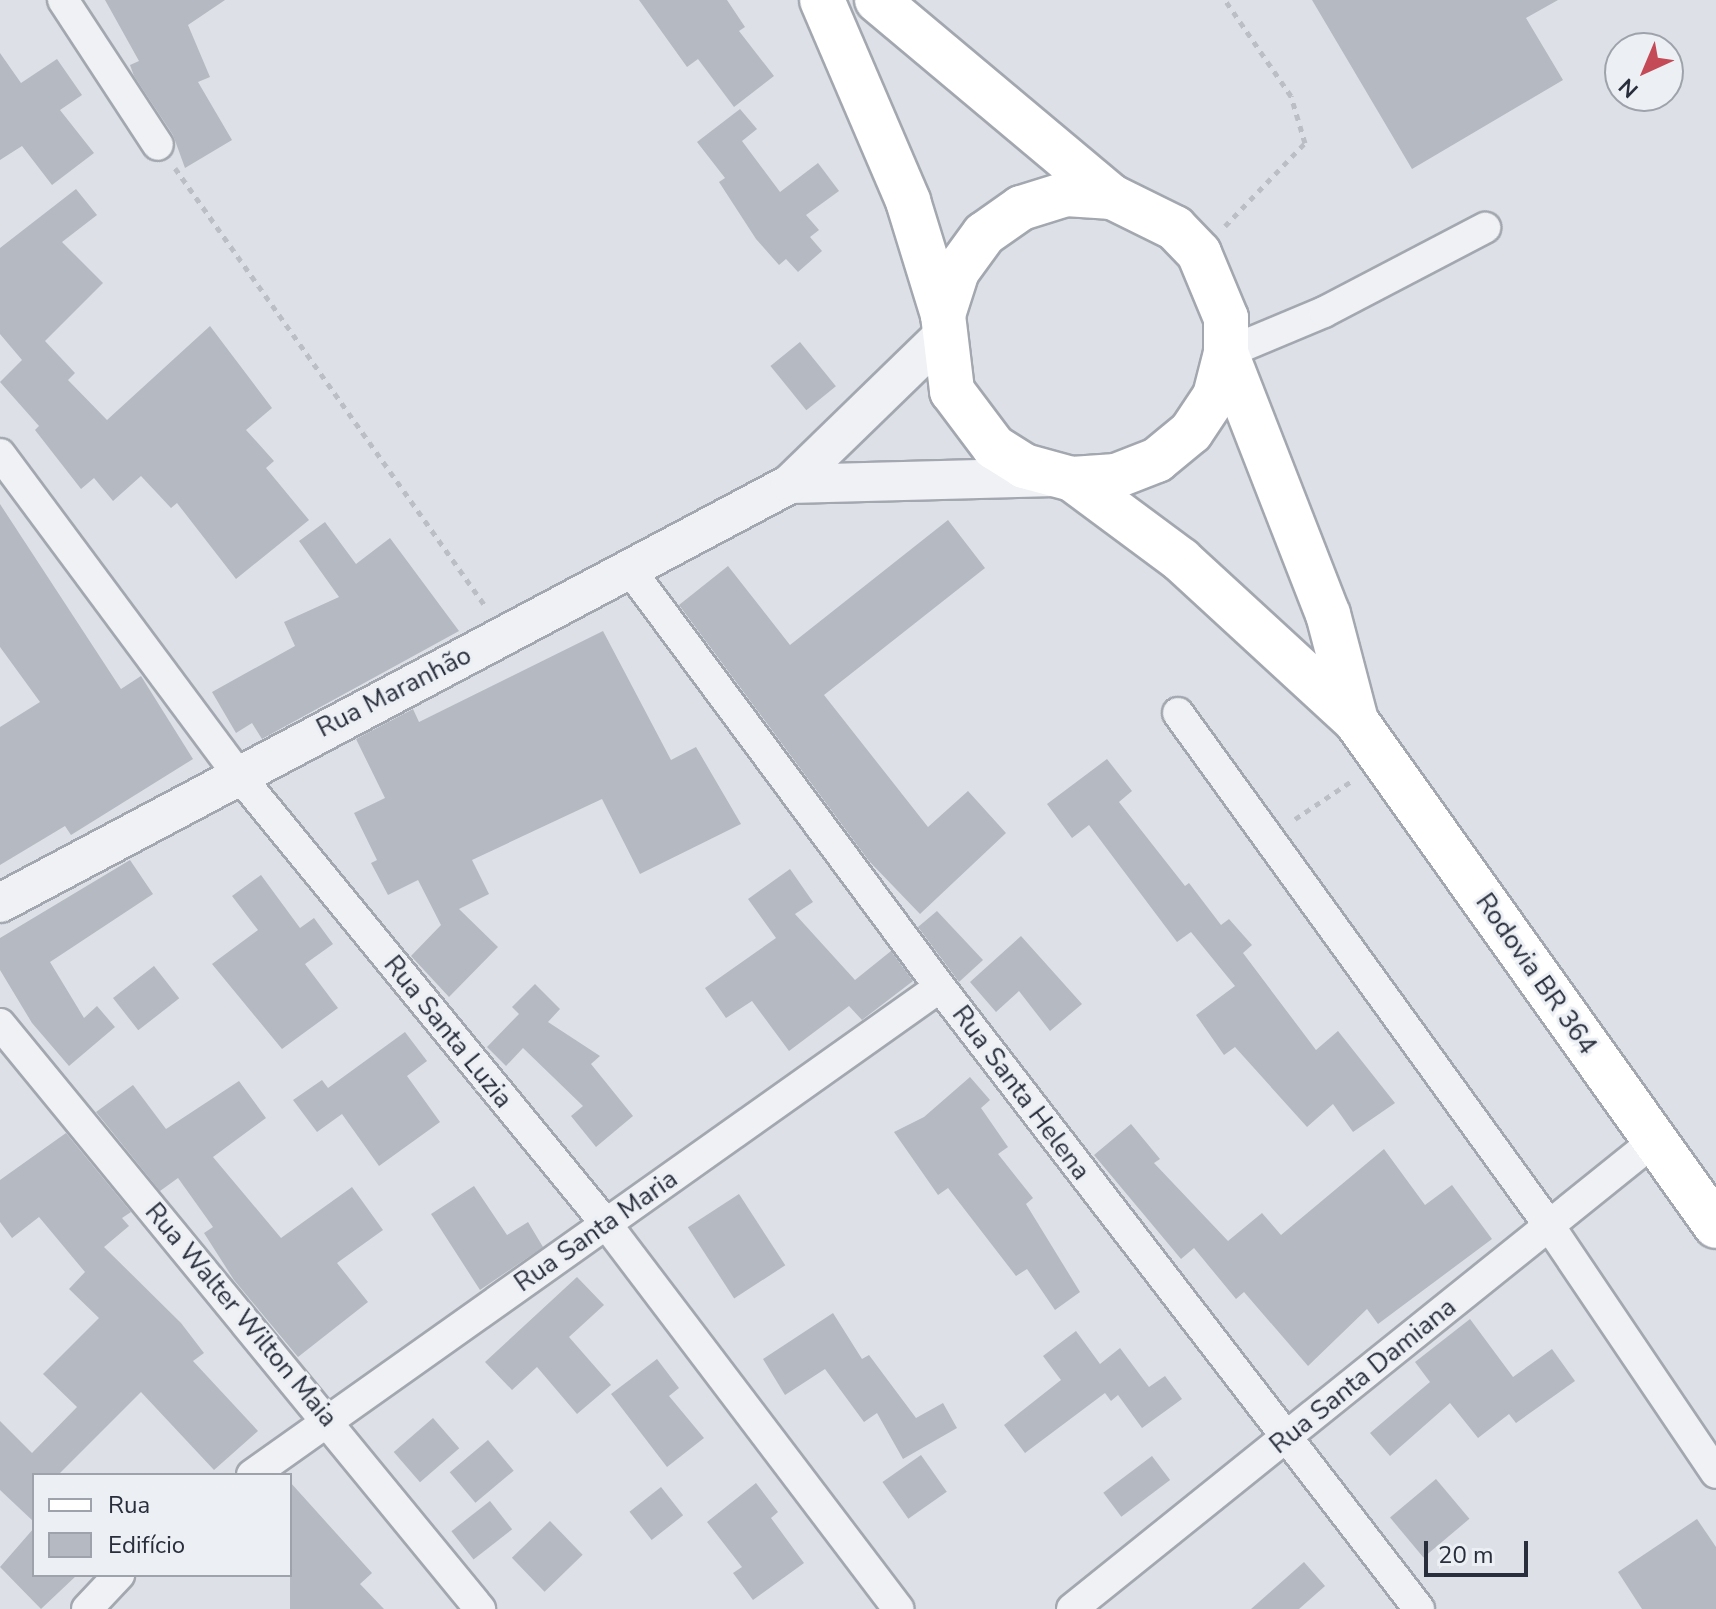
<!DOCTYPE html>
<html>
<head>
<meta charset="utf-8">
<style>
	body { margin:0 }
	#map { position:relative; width:1716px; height:1609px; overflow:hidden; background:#dde0e6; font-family:"Nunito Sans",sans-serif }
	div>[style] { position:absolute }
	.building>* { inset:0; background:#b5b9c2; transform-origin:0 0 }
	.path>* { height:5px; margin-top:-2.5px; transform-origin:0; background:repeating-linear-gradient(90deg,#bbbec4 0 6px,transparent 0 12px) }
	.roads { filter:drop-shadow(2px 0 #a3a7af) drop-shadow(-2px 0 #a3a7af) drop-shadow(0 2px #a3a7af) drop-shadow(0 -2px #a3a7af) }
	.minor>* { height:30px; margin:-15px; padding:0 15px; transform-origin:15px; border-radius:15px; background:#eff1f4 }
	.tertiary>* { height:38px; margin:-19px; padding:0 19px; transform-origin:19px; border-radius:19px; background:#eff1f4 }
	.primary>* { height:44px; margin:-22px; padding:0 22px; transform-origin:22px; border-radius:22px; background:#fff }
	span { translate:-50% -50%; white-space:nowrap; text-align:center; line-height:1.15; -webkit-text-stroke:6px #eceff4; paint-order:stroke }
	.street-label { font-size:26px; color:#282e3b }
	.legend { position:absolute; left:32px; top:1473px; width:260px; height:104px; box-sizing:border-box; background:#eceff4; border:2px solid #9ea2aa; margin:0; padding:10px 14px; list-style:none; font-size:24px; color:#282e3b }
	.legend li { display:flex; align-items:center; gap:16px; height:40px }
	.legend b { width:40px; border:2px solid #9ea2aa }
	.north { position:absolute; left:1604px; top:32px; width:80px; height:80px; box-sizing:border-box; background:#eceff4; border:2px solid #9ea2aa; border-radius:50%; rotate:224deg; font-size:22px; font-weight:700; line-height:32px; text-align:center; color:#282e3b }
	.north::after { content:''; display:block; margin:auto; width:28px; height:36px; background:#c34a56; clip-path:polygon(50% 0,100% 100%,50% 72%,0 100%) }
	.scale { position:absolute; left:1424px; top:1541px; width:104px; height:36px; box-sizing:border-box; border:4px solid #282e3b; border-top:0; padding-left:10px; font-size:24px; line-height:28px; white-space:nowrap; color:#282e3b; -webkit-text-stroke:6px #eceff4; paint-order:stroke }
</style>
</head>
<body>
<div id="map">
	<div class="building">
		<i style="clip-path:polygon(105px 0,225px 0,188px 25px,210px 77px,198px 82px,232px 140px,185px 168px,173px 135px,134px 76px,130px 65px,139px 61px)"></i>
		<i style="clip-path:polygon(639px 0,727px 0,745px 27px,739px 31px,774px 76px,734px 107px,698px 59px,687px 67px)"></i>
		<i style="clip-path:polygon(1312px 0,1558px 0,1526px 18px,1563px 80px,1412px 169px)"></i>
		<i style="clip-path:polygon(0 53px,21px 83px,57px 59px,82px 95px,60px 110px,94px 153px,52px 185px,22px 146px,0 160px)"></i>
		<i style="clip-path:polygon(740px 109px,757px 129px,742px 141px,780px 192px,818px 163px,839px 191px,806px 215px,819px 230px,810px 237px,822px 251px,798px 272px,786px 259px,779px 265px,756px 239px,719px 182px,725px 178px,697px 142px)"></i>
		<i style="clip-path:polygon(76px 189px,97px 215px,62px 242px,103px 283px,45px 341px,75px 373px,68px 380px,107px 420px,210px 326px,272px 408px,246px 430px,274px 461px,266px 468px,309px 520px,236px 579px,177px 503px,171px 508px,141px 476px,113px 501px,94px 478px,81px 489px,35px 430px,39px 426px,0 382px,22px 360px,0 334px,0 248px)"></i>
		<i style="left:800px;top:342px;width:57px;height:38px;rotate:51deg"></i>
		<i style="clip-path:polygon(0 504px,121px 689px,141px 676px,193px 759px,71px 835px,65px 826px,0 865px,0 727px,40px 702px,0 647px)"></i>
		<i style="clip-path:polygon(948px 520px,985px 568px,824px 695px,928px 827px,968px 791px,1006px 833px,920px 914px,869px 861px,679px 605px,728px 566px,790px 645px)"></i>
		<i style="clip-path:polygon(325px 522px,356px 564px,390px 538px,459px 631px,262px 739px,252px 723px,236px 733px,212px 692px,295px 646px,284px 622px,339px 597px,299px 541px)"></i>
		<i style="clip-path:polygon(603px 631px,671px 760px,696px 747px,741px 824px,640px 874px,602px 799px,472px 860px,489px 894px,459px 909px,498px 947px,449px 997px,411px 956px,441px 925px,418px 880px,388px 895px,371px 863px,377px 860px,354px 813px,385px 798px,356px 739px,413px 709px,419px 722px)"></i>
		<i style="clip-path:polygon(1107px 759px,1132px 791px,1119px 802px,1185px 886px,1189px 883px,1221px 925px,1229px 919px,1252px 945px,1243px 953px,1316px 1050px,1338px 1031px,1395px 1103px,1353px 1132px,1333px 1104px,1307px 1127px,1235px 1047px,1224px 1055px,1196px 1015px,1235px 986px,1191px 932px,1177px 942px,1089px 825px,1072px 838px,1047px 804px)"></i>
		<i style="clip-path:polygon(130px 860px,153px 894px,50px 962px,84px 1018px,97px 1006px,115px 1027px,69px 1066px,32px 1023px,0 970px,0 938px)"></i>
		<i style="clip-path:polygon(790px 869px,813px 902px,795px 914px,855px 980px,891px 951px,913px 981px,862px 1020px,849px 1006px,789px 1051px,752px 1001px,726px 1018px,705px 988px,776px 938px,748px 899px)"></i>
		<i style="clip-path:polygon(261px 875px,300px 928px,314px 918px,333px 944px,305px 964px,338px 1008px,282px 1049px,212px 964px,258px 930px,232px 896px)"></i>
		<i style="clip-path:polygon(937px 911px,983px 960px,959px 982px,918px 927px)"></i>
		<i style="clip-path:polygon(1021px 936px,1082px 1004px,1050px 1031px,1019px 991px,996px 1012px,970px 982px)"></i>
		<i style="left:154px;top:966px;width:41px;height:52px;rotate:52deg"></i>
		<i style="clip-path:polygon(535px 984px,560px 1009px,548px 1022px,600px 1056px,591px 1064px,633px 1116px,596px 1147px,571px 1116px,583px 1106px,523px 1048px,506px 1066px,487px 1047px,519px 1014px,512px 1007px)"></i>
		<i style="clip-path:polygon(405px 1032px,427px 1061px,407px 1076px,440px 1122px,379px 1166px,342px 1114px,317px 1132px,293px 1100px,322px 1080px,328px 1088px)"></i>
		<i style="clip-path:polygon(970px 1077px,990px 1100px,981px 1108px,1008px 1147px,998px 1154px,1033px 1198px,1026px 1204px,1080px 1292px,1055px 1310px,1027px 1269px,1016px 1276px,948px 1188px,938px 1195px,894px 1132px,924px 1117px)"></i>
		<i style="clip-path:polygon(239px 1081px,266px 1118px,213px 1157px,281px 1238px,352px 1187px,383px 1230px,337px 1263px,368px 1302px,298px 1357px,234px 1280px,204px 1233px,213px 1227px,178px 1178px,160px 1191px,96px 1112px,133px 1085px,166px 1129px)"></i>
		<i style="clip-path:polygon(1131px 1124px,1160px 1159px,1154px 1163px,1228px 1241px,1262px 1213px,1281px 1235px,1384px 1149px,1425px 1205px,1452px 1185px,1492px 1239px,1378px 1324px,1367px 1309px,1308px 1366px,1244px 1292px,1236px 1299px,1194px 1248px,1181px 1259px,1094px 1155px)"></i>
		<i style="clip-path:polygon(66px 1133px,131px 1212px,122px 1218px,129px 1226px,104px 1247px,181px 1323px,204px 1353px,193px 1361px,258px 1431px,214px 1470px,141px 1392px,58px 1475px,34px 1475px,34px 1522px,0 1490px,0 1421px,32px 1453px,77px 1407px,43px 1374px,99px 1318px,69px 1289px,85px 1272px,39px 1217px,12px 1238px,0 1222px,0 1180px)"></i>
		<i style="clip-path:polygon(474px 1186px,507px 1235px,528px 1222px,543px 1247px,480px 1290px,431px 1214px)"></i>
		<i style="left:739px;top:1194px;width:85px;height:61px;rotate:57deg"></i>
		<i style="clip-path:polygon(577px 1277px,604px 1305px,569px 1337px,611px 1385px,577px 1414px,537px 1367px,512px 1390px,485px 1362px)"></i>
		<i style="clip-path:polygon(833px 1313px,862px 1359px,869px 1355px,916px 1418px,943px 1403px,957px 1428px,903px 1459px,877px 1413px,864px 1422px,825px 1369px,785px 1395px,763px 1359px)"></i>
		<i style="clip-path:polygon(1470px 1319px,1513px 1377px,1552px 1349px,1575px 1381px,1516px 1423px,1509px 1414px,1478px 1438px,1450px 1403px,1390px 1456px,1370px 1433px,1430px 1382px,1415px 1362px)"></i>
		<i style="clip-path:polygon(1076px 1331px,1100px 1364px,1120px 1348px,1149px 1387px,1165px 1376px,1182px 1399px,1142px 1428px,1118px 1395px,1111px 1401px,1105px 1393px,1025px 1453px,1004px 1425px,1061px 1380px,1043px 1356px)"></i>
		<i style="clip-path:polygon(657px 1359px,679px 1388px,669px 1396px,704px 1438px,667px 1467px,611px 1394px)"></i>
		<i style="left:433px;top:1418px;width:40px;height:52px;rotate:49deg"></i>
		<i style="left:488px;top:1440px;width:40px;height:50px;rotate:50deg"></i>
		<i style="left:921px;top:1455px;width:45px;height:47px;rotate:55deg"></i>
		<i style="left:1152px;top:1456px;width:30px;height:61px;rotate:53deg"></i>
		<i style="left:1436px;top:1479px;width:52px;height:60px;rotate:50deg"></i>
		<i style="clip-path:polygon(290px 1482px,372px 1573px,360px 1584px,384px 1609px,290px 1609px)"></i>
		<i style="clip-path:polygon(756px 1483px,778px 1512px,771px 1518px,804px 1563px,753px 1600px,733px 1573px,742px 1567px,707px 1522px)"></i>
		<i style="left:661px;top:1487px;width:36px;height:40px;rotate:52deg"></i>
		<i style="left:490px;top:1501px;width:36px;height:49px;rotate:52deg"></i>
		<i style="clip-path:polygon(1697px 1519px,1716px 1547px,1716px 1609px,1642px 1609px,1618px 1572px)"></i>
		<i style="left:550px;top:1521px;width:47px;height:53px;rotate:46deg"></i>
		<i style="clip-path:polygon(34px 1528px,34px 1575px,77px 1575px,41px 1609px,0 1567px)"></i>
		<i style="clip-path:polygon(1304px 1562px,1325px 1586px,1299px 1609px,1251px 1609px)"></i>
	</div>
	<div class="path">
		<i style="left:175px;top:168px;width:538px;rotate:54.69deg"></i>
		<i style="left:1225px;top:226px;width:115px;rotate:-46.1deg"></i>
		<i style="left:1305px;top:143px;width:49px;rotate:-106.6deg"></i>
		<i style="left:1291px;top:96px;width:116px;rotate:-124.5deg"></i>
		<i style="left:1295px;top:819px;width:70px;rotate:-33.9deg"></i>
	</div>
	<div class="roads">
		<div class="minor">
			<i style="left:63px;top:0;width:173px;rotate:56.8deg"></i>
			<i style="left:1226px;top:353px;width:106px;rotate:-22.7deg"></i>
			<i style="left:1324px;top:312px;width:182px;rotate:-27.6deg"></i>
			<i style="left:0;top:454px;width:397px;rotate:53.4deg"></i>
			<i style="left:237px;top:773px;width:584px;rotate:50.7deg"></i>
			<i style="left:607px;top:1225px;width:482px;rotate:52.8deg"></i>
			<i style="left:631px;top:571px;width:518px;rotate:53.4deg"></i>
			<i style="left:940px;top:987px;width:785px;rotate:52.4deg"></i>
			<i style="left:1178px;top:713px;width:631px;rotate:54.09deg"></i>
			<i style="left:1548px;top:1224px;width:300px;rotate:56deg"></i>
			<i style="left:0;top:1024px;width:757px;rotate:50.63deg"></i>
			<i style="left:252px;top:1475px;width:843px;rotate:-35.35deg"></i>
			<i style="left:87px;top:1609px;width:47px;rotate:-46.7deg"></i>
			<i style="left:1072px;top:1609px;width:747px;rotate:-38.8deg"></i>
		</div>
		<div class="tertiary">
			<i style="left:790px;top:484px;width:265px;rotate:-1.5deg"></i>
			<i style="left:0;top:903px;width:894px;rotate:-27.94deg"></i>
			<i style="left:790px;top:484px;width:211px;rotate:-44.2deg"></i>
		</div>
		<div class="primary">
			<i style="left:822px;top:0;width:219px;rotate:66.8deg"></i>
			<i style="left:908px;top:201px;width:119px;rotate:72.9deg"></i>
			<i style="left:943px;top:315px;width:77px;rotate:83.2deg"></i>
			<i style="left:952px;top:391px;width:70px;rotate:53.1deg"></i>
			<i style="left:994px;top:447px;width:36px;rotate:32deg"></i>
			<i style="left:1024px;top:466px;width:50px;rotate:15.2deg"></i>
			<i style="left:1072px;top:479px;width:44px;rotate:-3.9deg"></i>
			<i style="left:1116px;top:476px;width:44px;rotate:-21.3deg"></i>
			<i style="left:1157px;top:460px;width:44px;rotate:-39.5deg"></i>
			<i style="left:1191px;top:432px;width:43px;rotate:-56.3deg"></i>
			<i style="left:1215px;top:396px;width:44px;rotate:-75.7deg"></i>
			<i style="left:1226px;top:353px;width:35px;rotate:-90deg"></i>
			<i style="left:1226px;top:318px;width:70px;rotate:-112.6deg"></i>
			<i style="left:1199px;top:253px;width:35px;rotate:-134deg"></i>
			<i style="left:1175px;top:228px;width:70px;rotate:-153.8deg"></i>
			<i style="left:1112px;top:197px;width:46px;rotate:-176.3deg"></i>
			<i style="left:1066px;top:194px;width:47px;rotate:162.7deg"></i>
			<i style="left:1021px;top:208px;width:45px;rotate:144.9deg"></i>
			<i style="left:984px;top:234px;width:46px;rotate:126.1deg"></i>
			<i style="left:957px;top:271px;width:46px;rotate:107.7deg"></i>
			<i style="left:877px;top:0;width:307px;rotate:40deg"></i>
			<i style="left:1226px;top:353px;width:280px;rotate:68.7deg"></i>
			<i style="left:1328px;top:614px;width:111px;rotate:75.3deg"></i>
			<i style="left:1072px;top:479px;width:136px;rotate:36.6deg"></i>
			<i style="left:1181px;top:560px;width:238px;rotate:42.6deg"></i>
			<i style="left:1356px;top:721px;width:620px;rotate:54.52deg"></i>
		</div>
	</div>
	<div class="street-label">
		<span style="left:394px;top:692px;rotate:-27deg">Rua Maranhão</span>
		<span style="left:1536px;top:974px;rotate:55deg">Rodovia BR 364</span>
		<span style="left:448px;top:1032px;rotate:51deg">Rua Santa Luzia</span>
		<span style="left:1021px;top:1093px;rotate:53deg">Rua Santa Helena</span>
		<span style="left:596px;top:1231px;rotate:-35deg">Rua Santa Maria</span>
		<span style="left:241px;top:1315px;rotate:50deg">Rua Walter Wilton Maia</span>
		<span style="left:1363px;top:1376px;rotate:-39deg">Rua Santa Damiana</span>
	</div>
	<ul class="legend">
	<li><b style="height:10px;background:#fff"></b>Rua</li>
	<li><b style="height:22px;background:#b5b9c2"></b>Edifício</li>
	</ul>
	<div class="north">N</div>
	<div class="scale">20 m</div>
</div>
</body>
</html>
